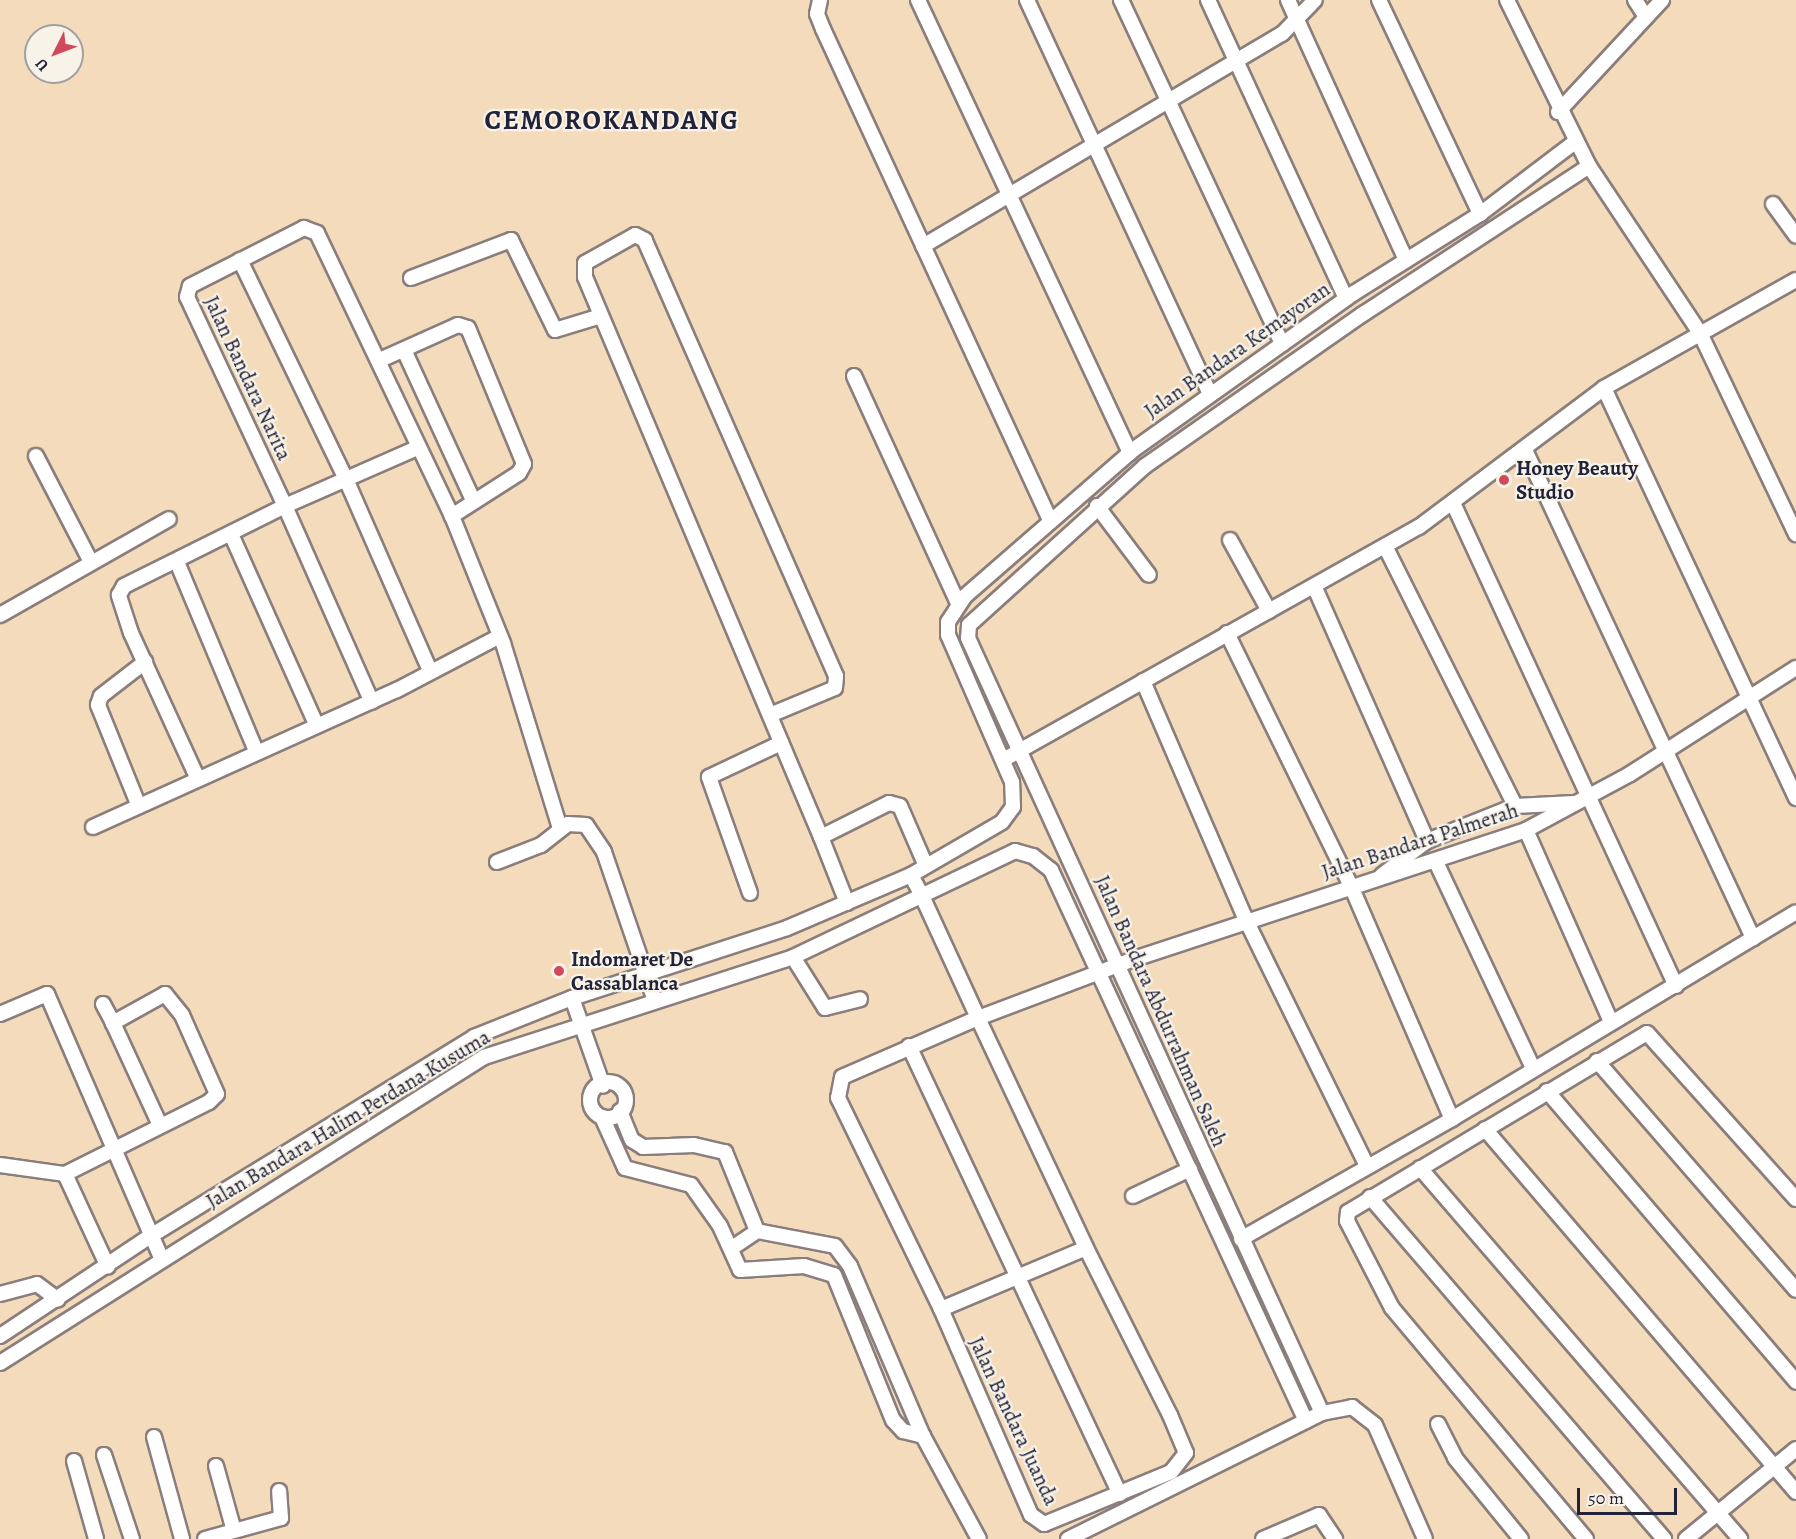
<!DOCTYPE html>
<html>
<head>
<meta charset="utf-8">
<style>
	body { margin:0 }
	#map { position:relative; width:1796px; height:1539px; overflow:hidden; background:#f3dbbc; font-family:Alegreya,serif }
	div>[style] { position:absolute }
	.roads { filter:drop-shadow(2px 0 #8a7e7c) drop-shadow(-2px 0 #8a7e7c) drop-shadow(0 2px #8a7e7c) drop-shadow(0 -2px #8a7e7c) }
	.minor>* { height:14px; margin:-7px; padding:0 7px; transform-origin:7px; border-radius:7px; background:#fff }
	.minor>.ring { margin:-7px; padding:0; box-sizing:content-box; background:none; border:14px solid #fff; border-radius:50% }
	.dots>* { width:16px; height:16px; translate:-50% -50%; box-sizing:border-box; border:3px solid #f7f3e8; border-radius:50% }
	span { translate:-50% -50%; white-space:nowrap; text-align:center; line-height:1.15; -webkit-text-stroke:4.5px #f7f3e8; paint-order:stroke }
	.street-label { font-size:21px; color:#22223b }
	.poi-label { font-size:21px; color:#22223b; font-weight:700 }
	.left { translate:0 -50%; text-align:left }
	.district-label { font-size:27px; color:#22223b; font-weight:700; letter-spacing:1.5px }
	.north { position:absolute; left:24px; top:24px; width:60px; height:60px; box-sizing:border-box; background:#f7f3e8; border:2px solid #a29fa3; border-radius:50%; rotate:228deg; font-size:16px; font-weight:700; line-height:24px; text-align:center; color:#22223b }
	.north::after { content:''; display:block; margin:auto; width:21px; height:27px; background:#d1495b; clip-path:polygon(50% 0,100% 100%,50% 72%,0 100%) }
	.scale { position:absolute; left:1577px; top:1488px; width:100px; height:27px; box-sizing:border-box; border:3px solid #22223b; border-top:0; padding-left:8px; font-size:18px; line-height:21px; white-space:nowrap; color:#22223b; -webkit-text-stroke:4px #f7f3e8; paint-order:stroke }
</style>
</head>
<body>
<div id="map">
	<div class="roads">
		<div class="minor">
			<i style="left:820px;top:0;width:14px;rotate:102deg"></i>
			<i style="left:817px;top:14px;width:16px;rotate:68deg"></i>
			<i style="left:823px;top:29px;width:541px;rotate:65.19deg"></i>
			<i style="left:918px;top:0;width:500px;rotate:64.92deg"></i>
			<i style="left:1027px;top:0;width:434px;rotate:65.1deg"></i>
			<i style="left:1121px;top:0;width:380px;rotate:64.9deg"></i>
			<i style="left:1208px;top:0;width:329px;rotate:65.2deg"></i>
			<i style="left:1288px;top:0;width:286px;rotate:65.6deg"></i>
			<i style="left:1379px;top:0;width:237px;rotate:64.7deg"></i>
			<i style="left:1507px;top:0;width:185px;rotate:63.7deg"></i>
			<i style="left:1589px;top:166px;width:201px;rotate:56.4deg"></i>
			<i style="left:1700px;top:333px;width:223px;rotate:64.5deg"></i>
			<i style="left:1635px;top:0;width:17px;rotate:57deg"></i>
			<i style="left:1558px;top:112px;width:153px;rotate:-47.1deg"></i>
			<i style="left:1773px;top:204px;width:39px;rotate:54deg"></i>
			<i style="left:923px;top:246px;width:417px;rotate:-30.6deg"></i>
			<i style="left:1282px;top:34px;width:47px;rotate:-45.9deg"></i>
			<i style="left:240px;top:260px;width:241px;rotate:64.2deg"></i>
			<i style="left:345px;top:477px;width:212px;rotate:66.3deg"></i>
			<i style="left:411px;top:278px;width:107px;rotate:-20.8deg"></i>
			<i style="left:511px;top:240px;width:100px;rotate:63.9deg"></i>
			<i style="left:555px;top:330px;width:48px;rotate:-16.9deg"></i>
			<i style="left:404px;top:350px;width:167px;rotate:65.3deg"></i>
			<i style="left:380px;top:360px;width:85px;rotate:-24.2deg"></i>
			<i style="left:458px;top:325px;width:10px;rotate:17deg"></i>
			<i style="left:468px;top:328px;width:147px;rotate:67.6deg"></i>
			<i style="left:524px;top:464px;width:10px;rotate:119deg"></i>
			<i style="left:519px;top:473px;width:80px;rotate:147.3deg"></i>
			<i style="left:854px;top:376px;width:250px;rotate:65.4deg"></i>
			<i style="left:1604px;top:388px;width:453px;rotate:64.9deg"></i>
			<i style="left:417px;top:448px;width:144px;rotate:156.3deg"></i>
			<i style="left:285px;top:506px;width:231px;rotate:-115.1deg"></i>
			<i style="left:187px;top:297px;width:11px;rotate:-75deg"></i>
			<i style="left:190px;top:286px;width:128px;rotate:-27deg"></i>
			<i style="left:304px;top:228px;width:14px;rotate:21deg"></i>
			<i style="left:317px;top:233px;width:314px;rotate:64.5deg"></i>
			<i style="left:452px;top:516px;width:137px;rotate:68.1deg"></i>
			<i style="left:503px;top:643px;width:194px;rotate:72.9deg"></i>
			<i style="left:1525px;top:450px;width:539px;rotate:64.96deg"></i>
			<i style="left:36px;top:456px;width:119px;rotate:62.6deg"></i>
			<i style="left:1453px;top:503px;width:532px;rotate:65.22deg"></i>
			<i style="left:1097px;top:506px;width:86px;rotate:53deg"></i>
			<i style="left:231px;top:534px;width:210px;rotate:65.9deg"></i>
			<i style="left:1230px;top:540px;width:81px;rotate:61.2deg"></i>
			<i style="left:1385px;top:546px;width:291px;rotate:63.4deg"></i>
			<i style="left:177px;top:562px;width:205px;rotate:67.3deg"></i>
			<i style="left:1315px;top:588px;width:277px;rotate:66.1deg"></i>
			<i style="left:0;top:615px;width:194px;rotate:-29.6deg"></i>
			<i style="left:948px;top:622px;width:30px;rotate:-57deg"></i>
			<i style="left:964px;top:597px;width:224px;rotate:-41deg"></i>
			<i style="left:1133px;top:450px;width:271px;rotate:-35.4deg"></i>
			<i style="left:1354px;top:293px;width:149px;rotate:-32.1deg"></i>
			<i style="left:1480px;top:214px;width:119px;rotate:-37.2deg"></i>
			<i style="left:969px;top:625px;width:13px;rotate:94deg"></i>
			<i style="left:968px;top:638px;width:852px;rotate:65.45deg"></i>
			<i style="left:969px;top:625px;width:237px;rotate:-42.1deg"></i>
			<i style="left:1145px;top:466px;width:266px;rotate:-34.9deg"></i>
			<i style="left:1363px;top:314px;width:270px;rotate:-33.2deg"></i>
			<i style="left:1227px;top:633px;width:282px;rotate:63.9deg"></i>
			<i style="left:1351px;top:886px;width:254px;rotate:66.6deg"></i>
			<i style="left:1143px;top:681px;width:262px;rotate:66.7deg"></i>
			<i style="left:1247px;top:922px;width:272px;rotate:63.8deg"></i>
			<i style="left:770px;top:715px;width:70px;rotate:-22.6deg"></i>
			<i style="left:835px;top:688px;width:12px;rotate:-85deg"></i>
			<i style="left:836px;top:676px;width:476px;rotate:-113.7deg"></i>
			<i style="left:645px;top:240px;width:11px;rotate:-153deg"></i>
			<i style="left:635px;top:235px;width:57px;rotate:150.8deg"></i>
			<i style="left:585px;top:263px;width:14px;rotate:90deg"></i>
			<i style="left:585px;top:277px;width:608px;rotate:67.15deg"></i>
			<i style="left:1003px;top:760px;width:477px;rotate:-29.3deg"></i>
			<i style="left:1419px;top:527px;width:231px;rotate:-36.9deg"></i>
			<i style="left:1604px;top:388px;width:220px;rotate:-29.4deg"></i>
			<i style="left:197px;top:777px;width:158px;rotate:-114.6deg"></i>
			<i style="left:131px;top:633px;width:40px;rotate:-108deg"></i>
			<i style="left:119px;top:595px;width:10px;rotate:-61deg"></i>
			<i style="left:124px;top:586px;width:180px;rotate:-26.4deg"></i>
			<i style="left:285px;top:506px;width:214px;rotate:66.1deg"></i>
			<i style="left:138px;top:804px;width:107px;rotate:-112deg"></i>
			<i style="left:98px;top:705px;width:9px;rotate:-72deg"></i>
			<i style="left:101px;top:696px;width:56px;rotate:-37.7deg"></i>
			<i style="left:93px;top:827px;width:333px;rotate:-24.3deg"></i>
			<i style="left:397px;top:690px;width:116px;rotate:-27.7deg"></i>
			<i style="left:1526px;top:830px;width:210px;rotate:66.1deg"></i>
			<i style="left:497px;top:862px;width:47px;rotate:-21.1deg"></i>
			<i style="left:541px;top:845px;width:34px;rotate:-38deg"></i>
			<i style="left:568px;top:824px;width:18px;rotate:3deg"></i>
			<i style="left:586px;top:825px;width:32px;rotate:56deg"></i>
			<i style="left:604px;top:852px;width:157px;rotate:71.1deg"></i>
			<i style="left:1436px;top:862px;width:228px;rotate:64.8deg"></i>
			<i style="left:911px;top:875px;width:24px;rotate:62deg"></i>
			<i style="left:922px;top:896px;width:134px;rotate:65.3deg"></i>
			<i style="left:978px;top:1018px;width:254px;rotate:64.8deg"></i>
			<i style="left:1086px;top:1248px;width:187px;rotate:63.3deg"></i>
			<i style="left:1170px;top:1415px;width:41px;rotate:67.2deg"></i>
			<i style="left:1186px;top:1453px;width:24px;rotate:128deg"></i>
			<i style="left:1171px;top:1472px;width:137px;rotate:157.7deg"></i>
			<i style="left:1044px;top:1524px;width:16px;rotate:-145deg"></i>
			<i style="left:1031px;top:1515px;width:225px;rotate:-113.6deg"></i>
			<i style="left:941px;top:1309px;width:235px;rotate:-116deg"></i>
			<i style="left:838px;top:1098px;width:21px;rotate:-79deg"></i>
			<i style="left:842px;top:1077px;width:148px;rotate:-23.5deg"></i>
			<i style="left:978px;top:1018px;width:167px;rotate:-20.7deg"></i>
			<i style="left:1134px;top:959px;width:413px;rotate:-18.2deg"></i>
			<i style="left:1526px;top:830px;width:118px;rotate:-28.3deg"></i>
			<i style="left:1630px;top:774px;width:197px;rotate:-32.6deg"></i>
			<i style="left:1382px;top:875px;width:56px;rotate:-37.1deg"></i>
			<i style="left:1427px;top:841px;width:95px;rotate:-21.7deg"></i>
			<i style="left:1515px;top:806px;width:59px;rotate:-2.9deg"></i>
			<i style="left:750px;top:893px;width:123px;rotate:-109.5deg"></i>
			<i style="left:709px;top:777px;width:80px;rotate:-25.3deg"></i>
			<i style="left:847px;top:903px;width:71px;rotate:-111.5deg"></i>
			<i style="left:821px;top:837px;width:76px;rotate:-26.6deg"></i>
			<i style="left:889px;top:803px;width:11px;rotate:15deg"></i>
			<i style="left:900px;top:806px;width:65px;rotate:66.6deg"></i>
			<i style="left:793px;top:957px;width:60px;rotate:57.9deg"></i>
			<i style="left:825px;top:1008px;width:36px;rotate:-14deg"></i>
			<i style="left:572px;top:998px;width:93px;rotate:70.6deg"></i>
			<i style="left:103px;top:1004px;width:21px;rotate:62deg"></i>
			<i style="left:0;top:1014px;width:51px;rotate:-23.1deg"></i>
			<i style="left:47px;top:994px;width:287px;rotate:66.6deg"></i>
			<i style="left:909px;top:1046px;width:495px;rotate:64.8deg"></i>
			<i style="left:1597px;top:1061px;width:303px;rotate:49deg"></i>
			<i class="ring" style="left:590px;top:1082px;width:22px;height:22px"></i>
			<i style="left:1547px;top:1091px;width:383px;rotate:49.4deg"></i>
			<i style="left:620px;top:1111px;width:31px;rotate:68deg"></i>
			<i style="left:632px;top:1140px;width:13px;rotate:32deg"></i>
			<i style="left:643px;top:1147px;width:51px;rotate:-2.2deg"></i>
			<i style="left:694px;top:1145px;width:32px;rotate:13deg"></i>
			<i style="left:725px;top:1152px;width:85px;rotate:67.9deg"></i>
			<i style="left:757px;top:1231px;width:79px;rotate:10.9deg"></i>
			<i style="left:835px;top:1246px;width:25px;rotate:53deg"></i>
			<i style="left:850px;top:1266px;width:185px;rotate:66.8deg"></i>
			<i style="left:923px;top:1436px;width:117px;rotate:61.5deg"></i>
			<i style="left:602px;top:1117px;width:56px;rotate:65.7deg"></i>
			<i style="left:625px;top:1168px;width:68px;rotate:14.4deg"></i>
			<i style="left:691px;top:1185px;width:50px;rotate:54.7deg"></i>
			<i style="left:720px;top:1226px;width:48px;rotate:65.6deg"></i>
			<i style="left:740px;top:1270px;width:64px;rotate:-3.6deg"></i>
			<i style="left:804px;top:1266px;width:31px;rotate:17deg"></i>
			<i style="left:834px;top:1275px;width:157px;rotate:67.9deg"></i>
			<i style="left:893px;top:1420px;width:15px;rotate:48deg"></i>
			<i style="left:903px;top:1431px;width:21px;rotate:14deg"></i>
			<i style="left:1485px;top:1129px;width:478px;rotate:49.4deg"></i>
			<i style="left:0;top:1165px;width:66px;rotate:7.9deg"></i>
			<i style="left:65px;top:1174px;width:102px;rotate:65.2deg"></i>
			<i style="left:1420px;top:1168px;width:490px;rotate:49.2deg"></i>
			<i style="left:65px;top:1174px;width:161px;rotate:-26.6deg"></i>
			<i style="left:209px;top:1102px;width:11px;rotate:-45deg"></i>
			<i style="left:217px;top:1094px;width:86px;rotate:-113.9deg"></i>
			<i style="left:182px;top:1015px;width:27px;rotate:-129deg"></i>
			<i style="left:165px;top:994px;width:60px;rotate:150.9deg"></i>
			<i style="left:113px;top:1023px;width:112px;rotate:65.3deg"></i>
			<i style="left:1133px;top:1196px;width:63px;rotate:-25.3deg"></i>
			<i style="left:1370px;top:1197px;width:451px;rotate:49.3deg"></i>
			<i style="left:1241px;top:1239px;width:243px;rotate:-29.6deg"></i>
			<i style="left:1452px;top:1119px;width:401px;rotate:-31deg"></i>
			<i style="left:732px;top:1248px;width:30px;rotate:-34deg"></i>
			<i style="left:0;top:1294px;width:38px;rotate:-15deg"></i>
			<i style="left:37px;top:1284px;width:26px;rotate:37deg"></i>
			<i style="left:941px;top:1309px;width:157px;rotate:-22.8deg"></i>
			<i style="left:0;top:1336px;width:179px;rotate:-33.6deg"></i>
			<i style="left:149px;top:1237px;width:382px;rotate:-31.6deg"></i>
			<i style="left:474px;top:1037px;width:105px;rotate:-21.7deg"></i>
			<i style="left:572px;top:998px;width:226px;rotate:-18deg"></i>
			<i style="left:787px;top:928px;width:135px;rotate:-23.1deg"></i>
			<i style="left:911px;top:875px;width:105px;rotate:-30.2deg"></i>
			<i style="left:1002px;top:822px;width:19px;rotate:-54deg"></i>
			<i style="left:1013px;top:807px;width:25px;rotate:-92deg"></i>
			<i style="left:1012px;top:782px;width:160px;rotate:-113.5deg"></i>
			<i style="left:948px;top:635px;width:13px;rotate:-90deg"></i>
			<i style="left:0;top:1363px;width:573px;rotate:-32.3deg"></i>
			<i style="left:484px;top:1057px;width:325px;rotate:-17.9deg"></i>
			<i style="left:793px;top:957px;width:246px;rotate:-25.5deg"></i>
			<i style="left:1015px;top:851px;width:19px;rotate:16deg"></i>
			<i style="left:1033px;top:856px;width:23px;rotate:38deg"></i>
			<i style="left:1051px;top:870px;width:607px;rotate:65.17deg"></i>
			<i style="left:1438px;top:1424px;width:38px;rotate:63deg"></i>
			<i style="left:1455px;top:1458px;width:104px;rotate:50.8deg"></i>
			<i style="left:154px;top:1437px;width:106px;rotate:74.6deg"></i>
			<i style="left:104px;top:1455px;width:89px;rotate:71.6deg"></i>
			<i style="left:74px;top:1461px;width:81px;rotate:74.2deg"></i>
			<i style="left:216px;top:1466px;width:67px;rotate:74.5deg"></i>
			<i style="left:205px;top:1539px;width:79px;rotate:-15.4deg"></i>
			<i style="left:281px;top:1518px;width:27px;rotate:-94deg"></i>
			<i style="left:1068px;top:1539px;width:284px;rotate:-26.4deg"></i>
			<i style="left:1322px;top:1413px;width:31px;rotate:-11deg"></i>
			<i style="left:1352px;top:1407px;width:29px;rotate:38deg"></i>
			<i style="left:1375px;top:1425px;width:124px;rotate:66.3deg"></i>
			<i style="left:1263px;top:1539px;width:61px;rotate:-23.2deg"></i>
			<i style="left:1319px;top:1515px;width:29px;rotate:56deg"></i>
			<i style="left:1586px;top:1539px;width:302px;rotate:-130deg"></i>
			<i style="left:1392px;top:1308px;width:98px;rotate:-117.3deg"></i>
			<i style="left:1347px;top:1221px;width:9px;rotate:-84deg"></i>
			<i style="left:1348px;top:1212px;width:348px;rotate:-30.9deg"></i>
			<i style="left:1647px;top:1033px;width:223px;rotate:48.1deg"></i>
			<i style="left:1686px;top:1539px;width:142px;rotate:-39.3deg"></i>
		</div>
	</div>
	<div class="dots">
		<i style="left:1504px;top:480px;background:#d1495b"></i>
		<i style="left:559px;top:971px;background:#d1495b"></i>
	</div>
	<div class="street-label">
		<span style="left:1237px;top:350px;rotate:-35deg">Jalan Bandara Kemayoran</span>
		<span style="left:248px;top:378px;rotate:65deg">Jalan Bandara Narita</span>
		<span style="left:1420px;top:841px;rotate:-18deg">Jalan Bandara Palmerah</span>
		<span style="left:1161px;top:1011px;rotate:66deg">Jalan Bandara Abdurrahman Saleh</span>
		<span style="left:348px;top:1119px;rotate:-31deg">Jalan Bandara Halim Perdana Kusuma</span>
		<span style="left:1014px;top:1421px;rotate:65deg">Jalan Bandara Juanda</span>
	</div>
	<div class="poi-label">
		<span class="left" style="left:1516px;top:480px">Honey Beauty<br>Studio</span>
		<span class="left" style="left:571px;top:971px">Indomaret De<br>Cassablanca</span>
	</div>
	<div class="district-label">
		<span style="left:612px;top:121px">CEMOROKANDANG</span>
	</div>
	<div class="north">U</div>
	<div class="scale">50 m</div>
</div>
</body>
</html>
